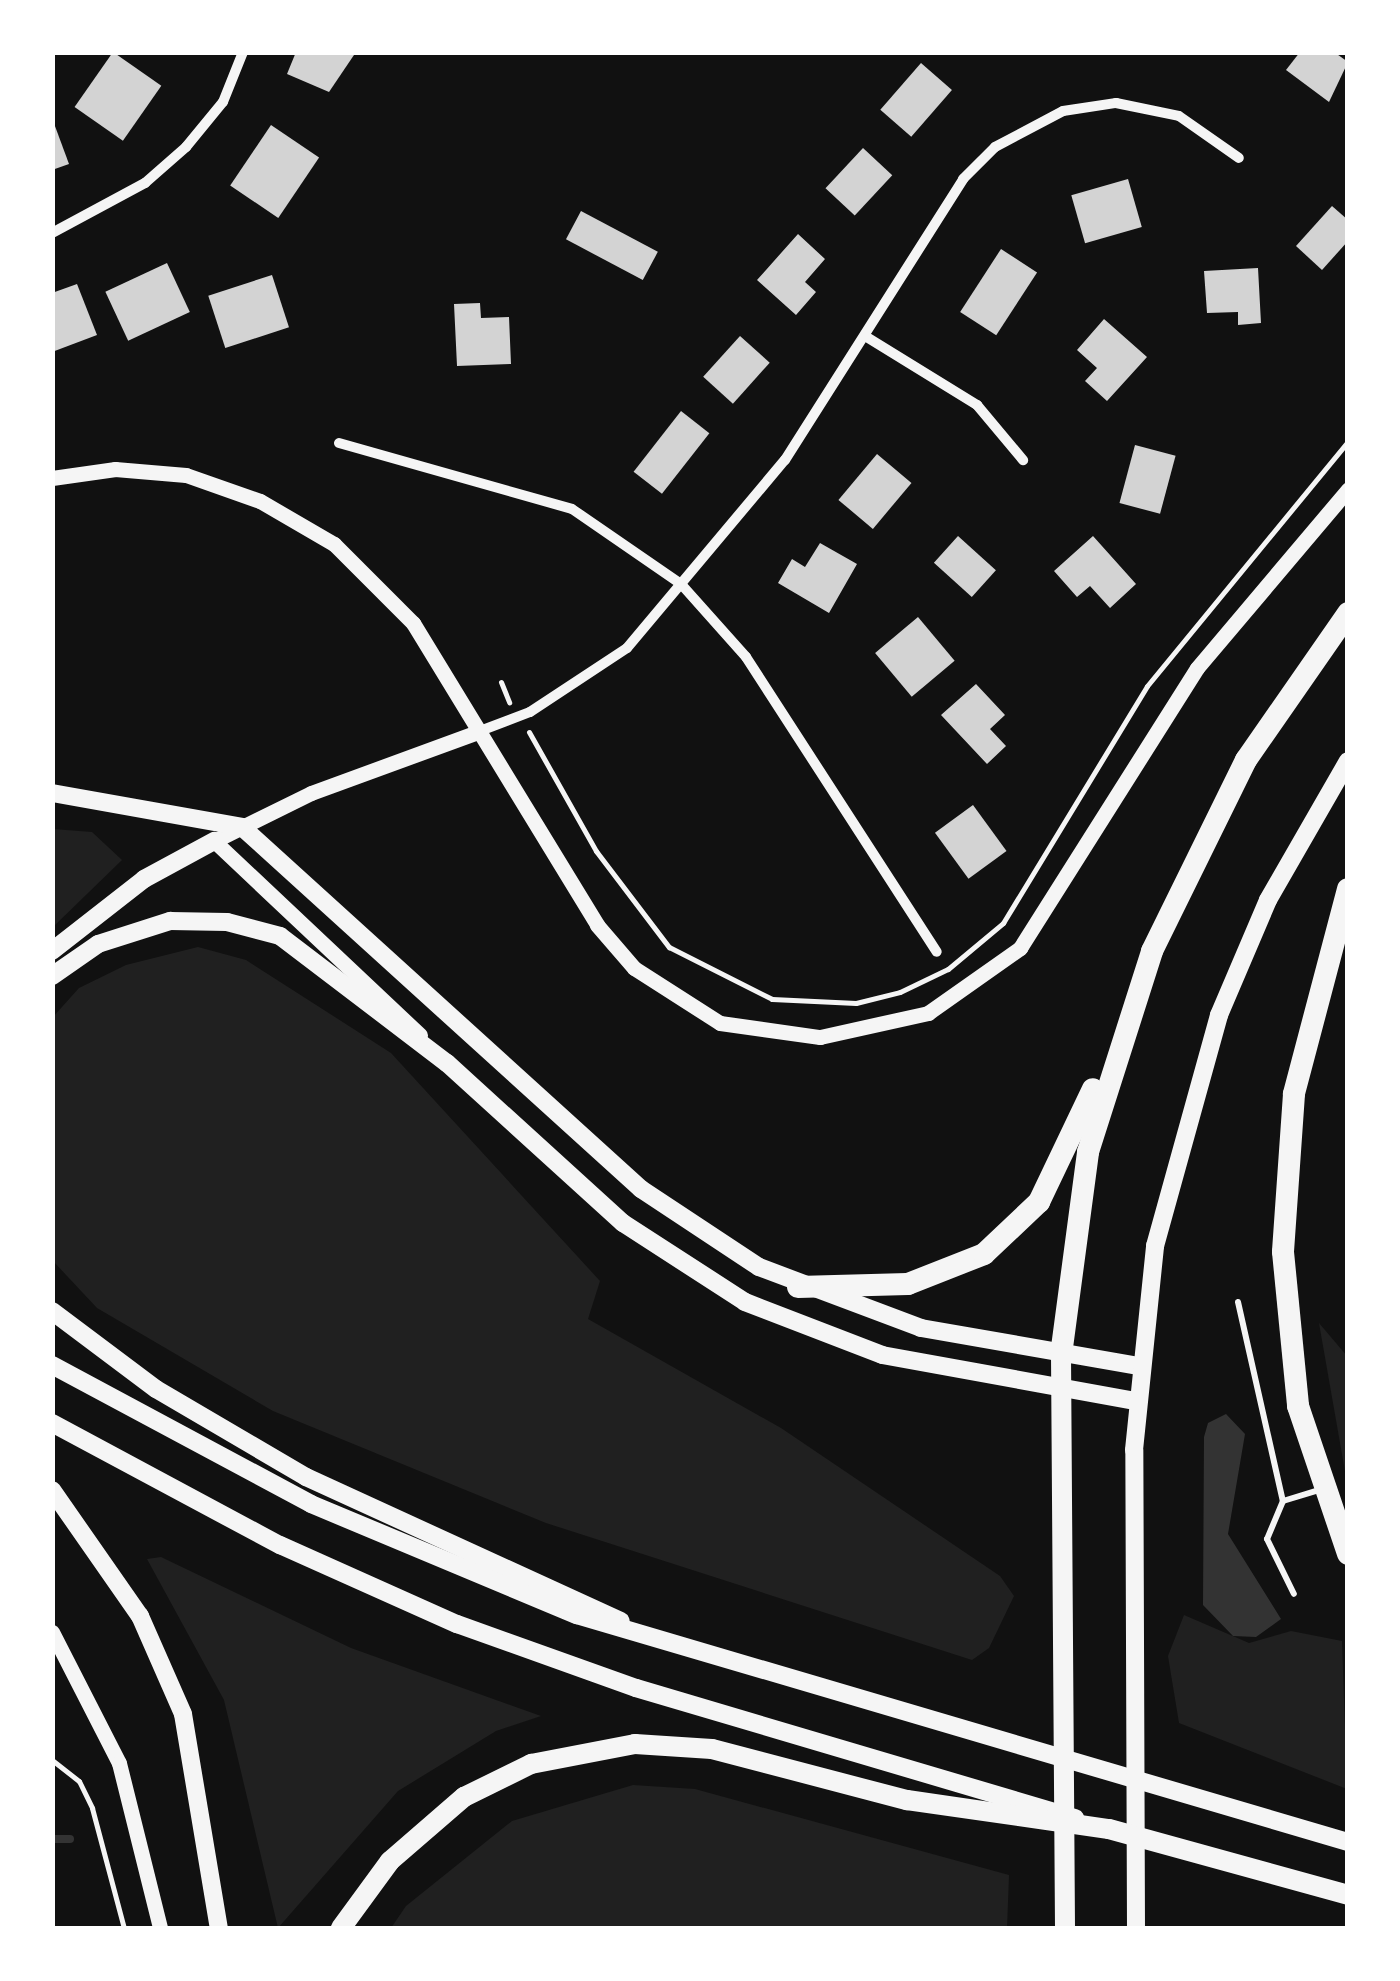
<!DOCTYPE html>
<html>
<head>
<meta charset="utf-8">
<style>
	body { margin:0 }
	#map { position:relative; width:1400px; height:1981px; overflow:hidden; background:#111; font-family:"Noto Serif",serif }
	div>[style] { position:absolute }
	.green>* { inset:0; background:#202020 }
	.water>* { inset:0; background:#333 }
	.stream>* { height:8px; margin:-4px; padding:0 4px; transform-origin:4px; border-radius:4px; background:#333 }
	.building>* { inset:0; background:#d3d3d3; transform-origin:0 0 }
	.path>* { height:5px; margin:-2.5px; padding:0 2.5px; transform-origin:2.5px; border-radius:2.5px; background:#f5f5f5 }
	.service>* { height:6px; margin:-3px; padding:0 3px; transform-origin:3px; border-radius:3px; background:#f5f5f5 }
	.minor>* { height:10px; margin:-5px; padding:0 5px; transform-origin:5px; border-radius:5px; background:#f5f5f5 }
	.tertiary>* { height:15px; margin:-7.5px; padding:0 7.5px; transform-origin:7.5px; border-radius:7.5px; background:#f5f5f5 }
	.primary>* { height:18px; margin:-9px; padding:0 9px; transform-origin:9px; border-radius:9px; background:#f5f5f5 }
	.trunk>* { height:20px; margin:-10px; padding:0 10px; transform-origin:10px; border-radius:10px; background:#f5f5f5 }
	.motorway>* { height:22px; margin:-11px; padding:0 11px; transform-origin:11px; border-radius:11px; background:#f5f5f5 }
	span { translate:-50% -50%; white-space:nowrap; text-align:center; line-height:1.15; -webkit-text-stroke:8px #fff; paint-order:stroke }
	.frame { position:absolute; inset:0; border:55px solid #fff; pointer-events:none }
</style>
</head>
<body>
<div id="map">
	<div class="green">
		<i style="clip-path:polygon(53px 829px,92px 832px,122px 860px,53px 927px)"></i>
		<i style="clip-path:polygon(198px 947px,246px 960px,391px 1053px,600px 1281px,588px 1319px,781px 1428px,1000px 1576px,1014px 1596px,989px 1648px,972px 1660px,546px 1523px,273px 1411px,97px 1308px,53px 1261px,53px 1017px,79px 988px,126px 965px)"></i>
		<i style="clip-path:polygon(1319px 1323px,1347px 1356px,1347px 1480px,1346px 1477px)"></i>
		<i style="clip-path:polygon(161px 1557px,351px 1648px,541px 1716px,496px 1731px,398px 1791px,278px 1928px,224px 1700px,147px 1559px)"></i>
		<i style="clip-path:polygon(1184px 1615px,1249px 1643px,1291px 1631px,1342px 1641px,1347px 1789px,1179px 1723px,1168px 1656px)"></i>
		<i style="clip-path:polygon(633px 1785px,695px 1789px,1009px 1875px,1007px 1928px,391px 1928px,406px 1906px,512px 1821px)"></i>
	</div>
	<div class="water">
		<i style="clip-path:polygon(1226px 1414px,1245px 1434px,1228px 1534px,1281px 1619px,1256px 1637px,1233px 1636px,1203px 1605px,1204px 1437px,1208px 1423px)"></i>
	</div>
	<div class="stream">
		<i style="left:52px;top:1839px;width:18px"></i>
	</div>
	<div class="building">
		<i style="left:113px;top:52px;width:59px;height:67px;rotate:35deg"></i>
		<i style="clip-path:polygon(296px 52px,356px 52px,329px 92px,287px 74px)"></i>
		<i style="clip-path:polygon(1300px 52px,1334px 52px,1348px 62px,1329px 102px,1286px 70px)"></i>
		<i style="left:921px;top:63px;width:41px;height:62px;rotate:41deg"></i>
		<i style="clip-path:polygon(52px 118px,69px 164px,52px 170px)"></i>
		<i style="left:271px;top:125px;width:58px;height:73px;rotate:34deg"></i>
		<i style="left:863px;top:148px;width:40px;height:55px;rotate:43deg"></i>
		<i style="left:1128px;top:179px;width:50px;height:59px;rotate:74deg"></i>
		<i style="clip-path:polygon(1332px 206px,1348px 220px,1348px 241px,1322px 270px,1296px 246px)"></i>
		<i style="left:581px;top:211px;width:87px;height:32px;rotate:28deg"></i>
		<i style="clip-path:polygon(798px 234px,825px 259px,805px 282px,816px 292px,796px 315px,757px 280px)"></i>
		<i style="left:1001px;top:249px;width:43px;height:75px;rotate:33deg"></i>
		<i style="left:167px;top:263px;width:54px;height:68px;rotate:65deg"></i>
		<i style="clip-path:polygon(1258px 268px,1261px 323px,1238px 325px,1238px 312px,1207px 313px,1204px 271px)"></i>
		<i style="left:272px;top:275px;width:55px;height:67px;rotate:72deg"></i>
		<i style="clip-path:polygon(77px 284px,97px 335px,52px 352px,52px 293px)"></i>
		<i style="clip-path:polygon(480px 303px,481px 318px,509px 317px,511px 364px,457px 366px,454px 304px)"></i>
		<i style="clip-path:polygon(1104px 319px,1147px 357px,1107px 401px,1085px 381px,1097px 368px,1077px 350px)"></i>
		<i style="left:740px;top:336px;width:40px;height:55px;rotate:42deg"></i>
		<i style="left:681px;top:411px;width:36px;height:77px;rotate:38deg"></i>
		<i style="left:1135px;top:445px;width:42px;height:60px;rotate:15deg"></i>
		<i style="left:877px;top:454px;width:45px;height:60px;rotate:40deg"></i>
		<i style="left:958px;top:536px;width:51px;height:36px;rotate:42deg"></i>
		<i style="clip-path:polygon(1093px 536px,1136px 584px,1110px 608px,1090px 586px,1077px 597px,1054px 571px)"></i>
		<i style="clip-path:polygon(820px 543px,857px 564px,829px 613px,778px 583px,792px 559px,805px 567px)"></i>
		<i style="left:918px;top:617px;width:57px;height:56px;rotate:50deg"></i>
		<i style="clip-path:polygon(976px 684px,1005px 715px,990px 729px,1006px 746px,987px 764px,941px 715px)"></i>
		<i style="left:973px;top:805px;width:57px;height:47px;rotate:54deg"></i>
	</div>
	<div class="path">
		<i style="left:501px;top:682px;width:22px;rotate:68deg"></i>
		<i style="left:529px;top:732px;width:137px;rotate:60.6deg"></i>
		<i style="left:596px;top:851px;width:121px;rotate:52.8deg"></i>
		<i style="left:669px;top:947px;width:115px;rotate:26.8deg"></i>
		<i style="left:772px;top:999px;width:84px;rotate:2.7deg"></i>
		<i style="left:856px;top:1003px;width:45px;rotate:-14deg"></i>
		<i style="left:900px;top:992px;width:53px;rotate:-25.6deg"></i>
		<i style="left:948px;top:969px;width:72px;rotate:-39.9deg"></i>
		<i style="left:1003px;top:923px;width:277px;rotate:-58.7deg"></i>
		<i style="left:1147px;top:686px;width:317px;rotate:-50.6deg"></i>
		<i style="left:52px;top:1760px;width:34px;rotate:38deg"></i>
		<i style="left:79px;top:1781px;width:30px;rotate:64deg"></i>
		<i style="left:92px;top:1808px;width:124px;rotate:75.1deg"></i>
	</div>
	<div class="service">
		<i style="left:1238px;top:1302px;width:204px;rotate:77.3deg"></i>
		<i style="left:1283px;top:1501px;width:41px;rotate:112.8deg"></i>
		<i style="left:1267px;top:1539px;width:61px;rotate:63.9deg"></i>
		<i style="left:1283px;top:1501px;width:39px;rotate:-17deg"></i>
	</div>
	<div class="minor">
		<i style="left:52px;top:233px;width:106px;rotate:-28.3deg"></i>
		<i style="left:145px;top:183px;width:55px;rotate:-41.3deg"></i>
		<i style="left:186px;top:147px;width:58px;rotate:-50.6deg"></i>
		<i style="left:223px;top:102px;width:54px;rotate:-68.2deg"></i>
		<i style="left:865px;top:336px;width:132px;rotate:31.6deg"></i>
		<i style="left:977px;top:405px;width:72px;rotate:50.1deg"></i>
		<i style="left:339px;top:443px;width:242px;rotate:15.8deg"></i>
		<i style="left:572px;top:509px;width:132px;rotate:34.5deg"></i>
		<i style="left:681px;top:584px;width:98px;rotate:48.3deg"></i>
		<i style="left:746px;top:657px;width:351px;rotate:57.1deg"></i>
		<i style="left:480px;top:731px;width:53px;rotate:-20.8deg"></i>
		<i style="left:530px;top:712px;width:116px;rotate:-33.4deg"></i>
		<i style="left:627px;top:648px;width:246px;rotate:-50deg"></i>
		<i style="left:785px;top:460px;width:333px;rotate:-57.6deg"></i>
		<i style="left:963px;top:179px;width:45px;rotate:-45deg"></i>
		<i style="left:995px;top:147px;width:77px;rotate:-27.9deg"></i>
		<i style="left:1063px;top:111px;width:54px;rotate:-8.6deg"></i>
		<i style="left:1116px;top:103px;width:64px;rotate:11.7deg"></i>
		<i style="left:1179px;top:116px;width:73px;rotate:35deg"></i>
	</div>
	<div class="tertiary">
		<i style="left:52px;top:478px;width:64px;rotate:-8.1deg"></i>
		<i style="left:115px;top:469px;width:71px;rotate:4.8deg"></i>
		<i style="left:186px;top:475px;width:78px;rotate:19.4deg"></i>
		<i style="left:260px;top:501px;width:86px;rotate:30.2deg"></i>
		<i style="left:334px;top:544px;width:112px;rotate:45deg"></i>
		<i style="left:413px;top:623px;width:354px;rotate:58.6deg"></i>
		<i style="left:597px;top:925px;width:57px;rotate:49.3deg"></i>
		<i style="left:634px;top:968px;width:102px;rotate:32.6deg"></i>
		<i style="left:720px;top:1023px;width:101px;rotate:8deg"></i>
		<i style="left:820px;top:1037px;width:111px;rotate:-12.5deg"></i>
		<i style="left:928px;top:1013px;width:113px;rotate:-35.2deg"></i>
		<i style="left:1020px;top:948px;width:331px;rotate:-57.7deg"></i>
		<i style="left:1197px;top:668px;width:234px;rotate:-49.8deg"></i>
		<i style="left:420px;top:1035px;width:283px;rotate:-136.7deg"></i>
		<i style="left:214px;top:841px;width:108px;rotate:-26.3deg"></i>
		<i style="left:311px;top:793px;width:180px;rotate:-20.1deg"></i>
		<i style="left:52px;top:1632px;width:147px;rotate:62.9deg"></i>
		<i style="left:119px;top:1763px;width:170px;rotate:76deg"></i>
	</div>
	<div class="primary">
		<i style="left:52px;top:793px;width:193px;rotate:10.1deg"></i>
		<i style="left:242px;top:827px;width:539px;rotate:42.22deg"></i>
		<i style="left:641px;top:1189px;width:141px;rotate:33.5deg"></i>
		<i style="left:759px;top:1267px;width:173px;rotate:20.6deg"></i>
		<i style="left:921px;top:1328px;width:220px;rotate:9.9deg"></i>
		<i style="left:52px;top:951px;width:117px;rotate:-38deg"></i>
		<i style="left:144px;top:879px;width:80px;rotate:-28.5deg"></i>
		<i style="left:52px;top:976px;width:56px;rotate:-34.8deg"></i>
		<i style="left:98px;top:944px;width:76px;rotate:-17.7deg"></i>
		<i style="left:170px;top:921px;width:57px;rotate:1deg"></i>
		<i style="left:227px;top:922px;width:55px;rotate:14.8deg"></i>
		<i style="left:280px;top:936px;width:210px;rotate:37.3deg"></i>
		<i style="left:447px;top:1063px;width:238px;rotate:42.3deg"></i>
		<i style="left:623px;top:1223px;width:145px;rotate:32.9deg"></i>
		<i style="left:745px;top:1302px;width:147px;rotate:21.1deg"></i>
		<i style="left:882px;top:1355px;width:258px;rotate:10.3deg"></i>
		<i style="left:52px;top:1311px;width:130px;rotate:36.9deg"></i>
		<i style="left:156px;top:1389px;width:174px;rotate:30.4deg"></i>
		<i style="left:306px;top:1477px;width:346px;rotate:24.6deg"></i>
		<i style="left:52px;top:1365px;width:294px;rotate:28.2deg"></i>
		<i style="left:311px;top:1504px;width:288px;rotate:22.7deg"></i>
		<i style="left:577px;top:1615px;width:804px;rotate:16.41deg"></i>
		<i style="left:52px;top:1423px;width:259px;rotate:28.2deg"></i>
		<i style="left:280px;top:1545px;width:194px;rotate:24.1deg"></i>
		<i style="left:457px;top:1624px;width:190px;rotate:19.7deg"></i>
		<i style="left:636px;top:1688px;width:458px;rotate:16.5deg"></i>
		<i style="left:52px;top:1490px;width:154px;rotate:55.1deg"></i>
		<i style="left:140px;top:1616px;width:107px;rotate:66.3deg"></i>
		<i style="left:183px;top:1714px;width:217px;rotate:80.5deg"></i>
		<i style="left:1136px;top:1928px;width:478px;rotate:-90.2deg"></i>
		<i style="left:1134px;top:1450px;width:205px;rotate:-84.1deg"></i>
		<i style="left:1155px;top:1246px;width:240px;rotate:-74.5deg"></i>
		<i style="left:1219px;top:1015px;width:125px;rotate:-66.9deg"></i>
		<i style="left:1268px;top:900px;width:160px;rotate:-60.1deg"></i>
	</div>
	<div class="trunk">
		<i style="left:1061px;top:1355px;width:573px;rotate:89.6deg"></i>
		<i style="left:341px;top:1928px;width:83px;rotate:-53.8deg"></i>
		<i style="left:390px;top:1861px;width:98px;rotate:-40.9deg"></i>
		<i style="left:464px;top:1797px;width:75px;rotate:-26.2deg"></i>
		<i style="left:531px;top:1764px;width:106px;rotate:-10.9deg"></i>
		<i style="left:635px;top:1744px;width:77px;rotate:3.7deg"></i>
		<i style="left:712px;top:1749px;width:202px;rotate:14.7deg"></i>
		<i style="left:907px;top:1800px;width:204px;rotate:8.2deg"></i>
		<i style="left:1109px;top:1829px;width:248px;rotate:15.4deg"></i>
	</div>
	<div class="motorway">
		<i style="left:1348px;top:889px;width:212px;rotate:104.8deg"></i>
		<i style="left:1294px;top:1094px;width:158px;rotate:94deg"></i>
		<i style="left:1283px;top:1252px;width:155px;rotate:84.4deg"></i>
		<i style="left:1298px;top:1406px;width:156px;rotate:71.3deg"></i>
		<i style="left:798px;top:1287px;width:110px;rotate:-1.6deg"></i>
		<i style="left:908px;top:1284px;width:82px;rotate:-21.5deg"></i>
		<i style="left:984px;top:1254px;width:76px;rotate:-43.4deg"></i>
		<i style="left:1039px;top:1202px;width:125px;rotate:-64.5deg"></i>
		<i style="left:1061px;top:1355px;width:205px;rotate:-82.4deg"></i>
		<i style="left:1088px;top:1152px;width:211px;rotate:-72.3deg"></i>
		<i style="left:1152px;top:951px;width:213px;rotate:-63.8deg"></i>
		<i style="left:1246px;top:760px;width:179px;rotate:-55.2deg"></i>
	</div>
	<div class="frame"></div>
</div>
</body>
</html>
